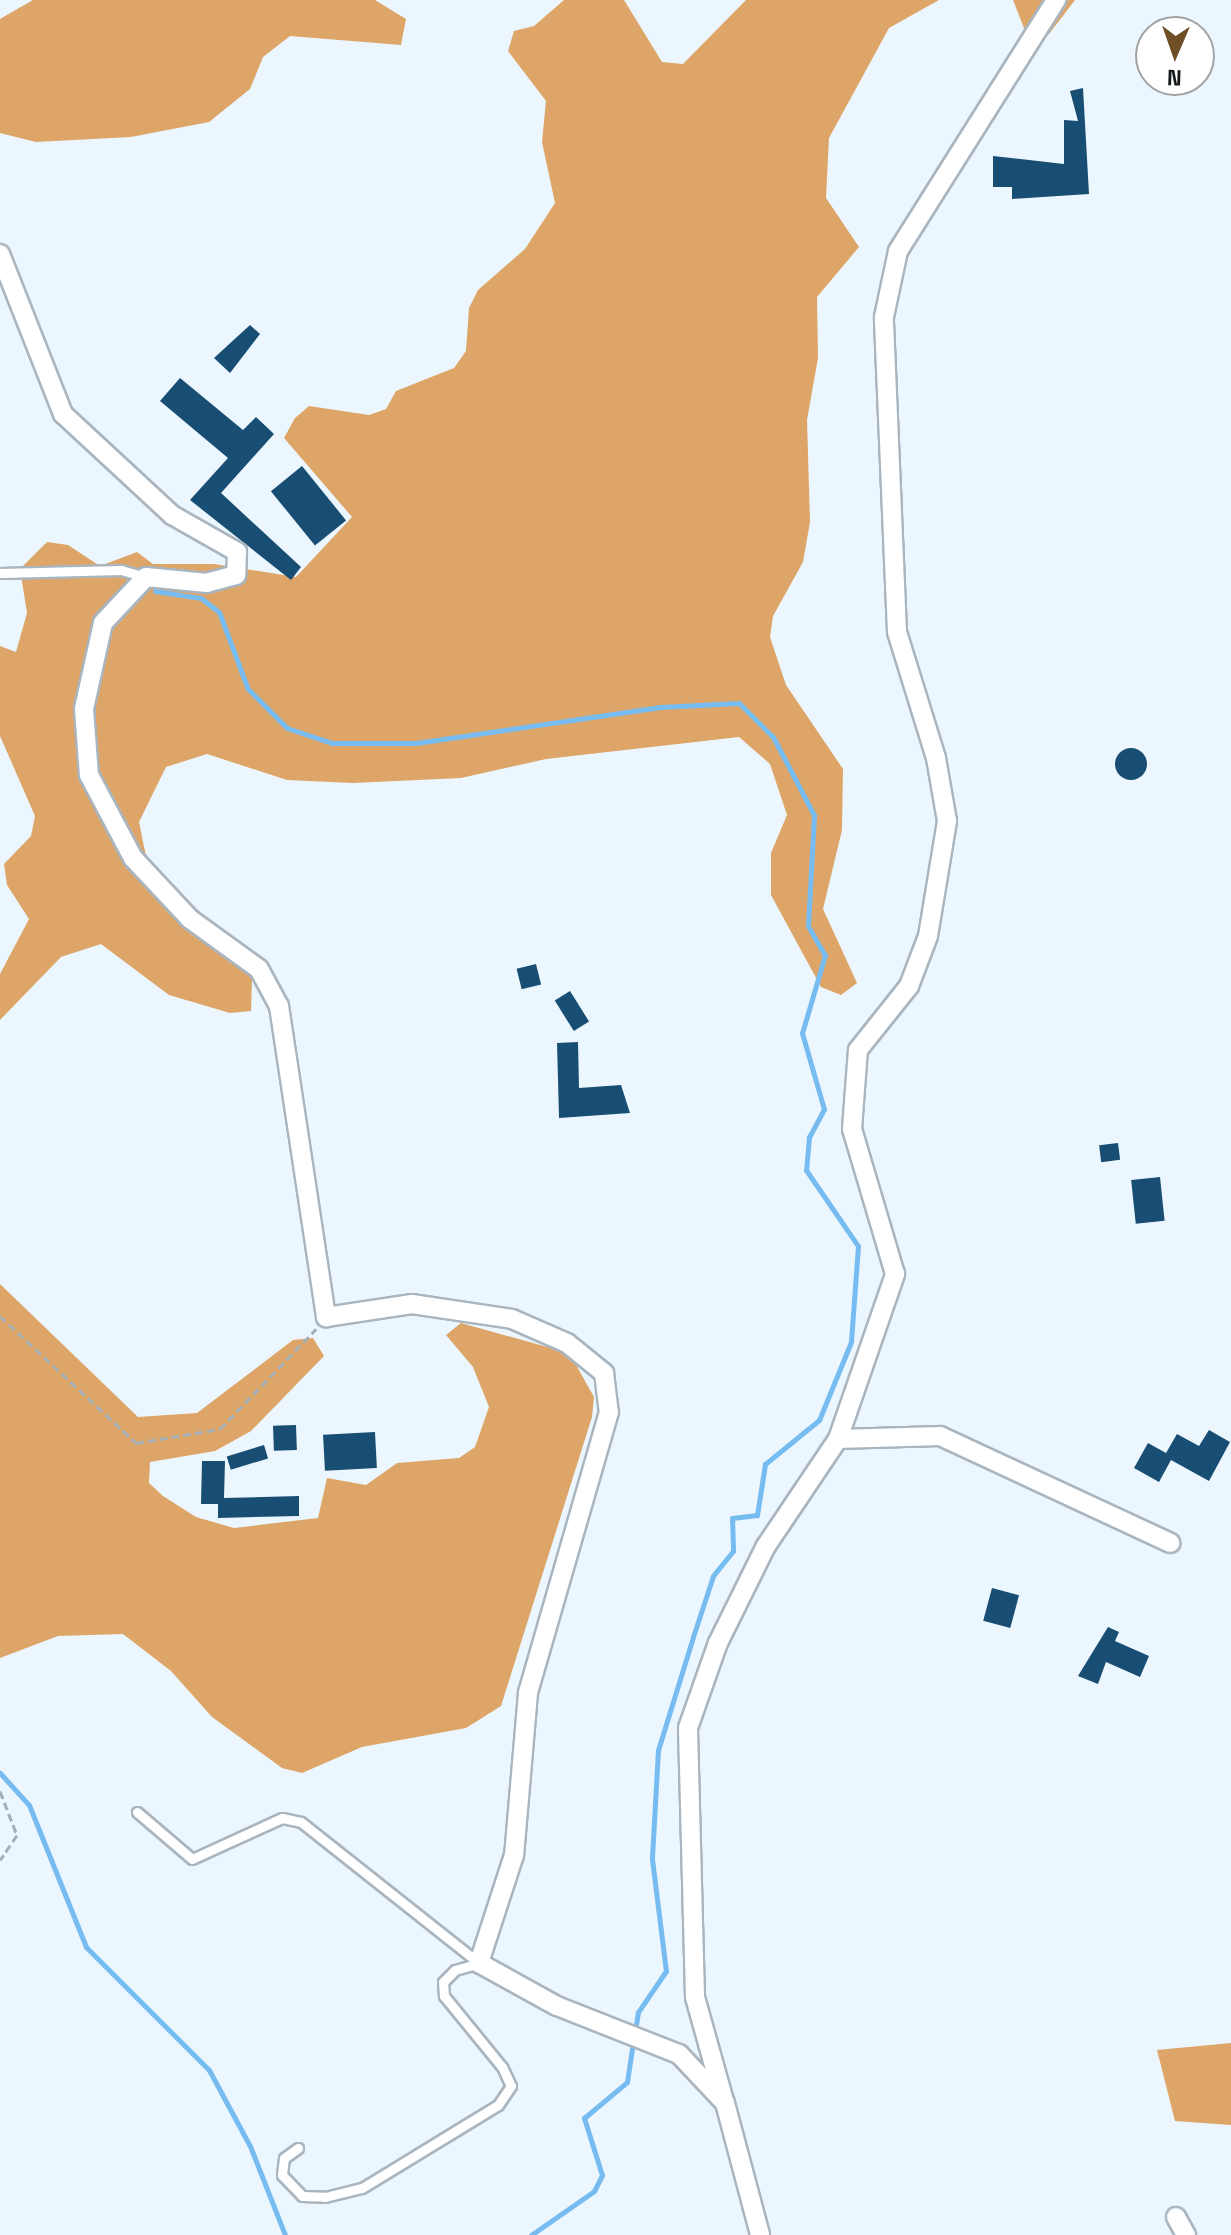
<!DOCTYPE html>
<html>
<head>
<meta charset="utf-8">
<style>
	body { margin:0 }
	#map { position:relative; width:1231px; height:2235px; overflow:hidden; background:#ecf6fe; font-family:"Space Grotesk",sans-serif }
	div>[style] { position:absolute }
	.forest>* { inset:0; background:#dda567 }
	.stream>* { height:5px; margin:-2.5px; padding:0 2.5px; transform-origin:2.5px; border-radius:2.5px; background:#77bcf1 }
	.building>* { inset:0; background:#184e73; transform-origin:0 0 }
	.round { border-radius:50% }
	.path>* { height:3px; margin-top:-1.5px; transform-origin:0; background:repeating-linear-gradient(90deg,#a6aeb5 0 8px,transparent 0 12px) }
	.roads { filter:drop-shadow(2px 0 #a9b5bf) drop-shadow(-2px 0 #a9b5bf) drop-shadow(0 2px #a9b5bf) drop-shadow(0 -2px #a9b5bf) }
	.lane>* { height:9px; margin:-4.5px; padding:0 4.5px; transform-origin:4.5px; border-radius:4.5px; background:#fff }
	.street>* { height:18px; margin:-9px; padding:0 9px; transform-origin:9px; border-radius:9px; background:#fff }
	span { translate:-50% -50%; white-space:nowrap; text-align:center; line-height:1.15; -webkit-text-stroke:8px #fff; paint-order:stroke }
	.north { position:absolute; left:1135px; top:16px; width:80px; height:80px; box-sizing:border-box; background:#fff; border:2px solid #a1a3a4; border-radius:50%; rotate:182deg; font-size:22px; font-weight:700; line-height:32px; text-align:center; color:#14191c }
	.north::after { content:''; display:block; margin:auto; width:28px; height:36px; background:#704e26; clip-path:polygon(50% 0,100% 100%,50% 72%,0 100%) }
</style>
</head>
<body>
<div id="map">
	<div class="forest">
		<i style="clip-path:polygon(33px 0,375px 0,406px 19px,401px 45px,290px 36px,263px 57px,250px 89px,209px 122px,131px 137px,36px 142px,0 133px,0 19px)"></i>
		<i style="clip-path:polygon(564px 0,624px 0,662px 62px,683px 64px,746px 0,939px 0,889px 28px,829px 138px,826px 198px,859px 247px,817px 297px,818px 358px,807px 420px,810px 522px,803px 562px,773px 616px,770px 637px,786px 685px,843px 769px,842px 830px,823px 909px,857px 983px,841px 995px,821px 987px,771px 895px,771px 853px,787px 815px,770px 764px,739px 737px,546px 759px,461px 778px,353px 783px,287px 780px,207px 754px,166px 767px,139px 822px,147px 861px,252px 979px,251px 1011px,230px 1013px,169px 995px,101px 944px,61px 957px,0 1020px,0 974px,29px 919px,7px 885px,4px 864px,31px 836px,35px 816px,0 736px,0 646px,16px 652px,27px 613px,20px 569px,47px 542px,68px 545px,100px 566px,137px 552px,153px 564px,214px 564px,296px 577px,352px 517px,284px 438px,295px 418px,309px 406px,369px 415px,386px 409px,396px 391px,454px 368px,466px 351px,469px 308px,478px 290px,525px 249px,555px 203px,542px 142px,546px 101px,508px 51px,514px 31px,534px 26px)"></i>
		<i style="clip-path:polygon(1013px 0,1075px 0,1049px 34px,1029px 41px)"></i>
		<i style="clip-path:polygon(0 1284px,138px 1417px,197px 1413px,293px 1340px,313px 1338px,324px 1356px,251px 1431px,215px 1451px,150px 1462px,149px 1483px,163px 1496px,196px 1517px,234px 1528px,318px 1518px,327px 1478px,366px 1485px,397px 1463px,459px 1458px,475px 1447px,489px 1407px,473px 1367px,446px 1335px,461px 1323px,558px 1350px,575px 1363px,594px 1397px,592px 1417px,501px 1706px,466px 1728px,362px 1747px,302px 1773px,282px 1768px,212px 1717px,171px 1671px,123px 1634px,58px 1636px,0 1658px)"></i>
		<i style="clip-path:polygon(1231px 2043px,1231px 2125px,1175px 2121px,1157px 2050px)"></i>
	</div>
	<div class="stream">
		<i style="left:155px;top:591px;width:47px;rotate:8.7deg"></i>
		<i style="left:201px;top:598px;width:23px;rotate:38deg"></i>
		<i style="left:219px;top:612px;width:82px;rotate:69.4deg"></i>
		<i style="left:248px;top:689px;width:55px;rotate:45deg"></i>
		<i style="left:287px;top:728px;width:47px;rotate:18.4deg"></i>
		<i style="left:332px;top:743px;width:84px"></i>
		<i style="left:416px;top:743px;width:247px;rotate:-8.4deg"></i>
		<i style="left:660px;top:707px;width:79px;rotate:-2.9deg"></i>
		<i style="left:739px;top:703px;width:48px;rotate:45deg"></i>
		<i style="left:773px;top:737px;width:88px;rotate:62.3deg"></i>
		<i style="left:814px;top:815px;width:111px;rotate:93.1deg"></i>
		<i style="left:808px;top:926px;width:34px;rotate:60deg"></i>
		<i style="left:825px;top:955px;width:81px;rotate:106.4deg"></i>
		<i style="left:802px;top:1033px;width:79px;rotate:73.9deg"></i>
		<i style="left:824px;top:1109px;width:32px;rotate:118deg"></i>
		<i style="left:809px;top:1137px;width:33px;rotate:95deg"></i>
		<i style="left:806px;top:1170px;width:92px;rotate:55.6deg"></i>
		<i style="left:858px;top:1246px;width:96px;rotate:94.2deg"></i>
		<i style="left:851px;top:1342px;width:84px;rotate:112.3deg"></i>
		<i style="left:819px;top:1420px;width:70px;rotate:140.8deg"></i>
		<i style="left:765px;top:1464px;width:52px;rotate:98.9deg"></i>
		<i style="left:757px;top:1515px;width:25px;rotate:173deg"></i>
		<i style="left:732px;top:1518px;width:33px;rotate:88deg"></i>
		<i style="left:733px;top:1551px;width:32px;rotate:129deg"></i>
		<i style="left:713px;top:1576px;width:64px;rotate:108.2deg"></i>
		<i style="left:693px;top:1637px;width:118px;rotate:107.2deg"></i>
		<i style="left:658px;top:1750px;width:109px;rotate:93.2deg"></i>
		<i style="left:652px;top:1859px;width:113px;rotate:82.9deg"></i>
		<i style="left:666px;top:1971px;width:50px;rotate:124.3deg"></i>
		<i style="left:638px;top:2012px;width:20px;rotate:99deg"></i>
		<i style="left:0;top:1773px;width:43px;rotate:47.8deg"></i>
		<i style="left:29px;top:1805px;width:153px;rotate:68.1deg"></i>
		<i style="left:86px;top:1947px;width:174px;rotate:45deg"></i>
		<i style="left:209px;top:2070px;width:86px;rotate:61.7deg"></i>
		<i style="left:250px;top:2146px;width:96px;rotate:68.5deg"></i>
		<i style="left:531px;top:2235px;width:77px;rotate:-34.9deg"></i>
		<i style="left:594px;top:2191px;width:18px;rotate:-63deg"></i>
		<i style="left:602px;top:2175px;width:60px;rotate:-107.5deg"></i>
		<i style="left:584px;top:2118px;width:56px;rotate:-39.9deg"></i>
		<i style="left:627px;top:2082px;width:40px;rotate:-81.5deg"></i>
	</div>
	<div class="building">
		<i style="clip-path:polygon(1083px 88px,1089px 194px,1012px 199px,1012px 187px,993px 187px,993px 156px,1064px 164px,1064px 120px,1078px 121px,1070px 91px)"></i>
		<i style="clip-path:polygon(250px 325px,260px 334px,230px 373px,214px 358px)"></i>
		<i style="clip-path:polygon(180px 378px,243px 430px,256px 417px,274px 434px,221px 493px,301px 567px,291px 580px,190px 500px,228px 458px,160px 401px)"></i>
		<i style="left:302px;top:466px;width:70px;height:40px;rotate:51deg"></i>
		<i class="round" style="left:1115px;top:748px;width:32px;height:32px"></i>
		<i style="left:536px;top:964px;width:21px;height:20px;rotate:76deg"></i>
		<i style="left:570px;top:991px;width:36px;height:18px;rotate:58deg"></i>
		<i style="clip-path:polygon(578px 1042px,579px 1088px,621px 1085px,630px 1113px,559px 1118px,557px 1043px)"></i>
		<i style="left:1118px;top:1143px;width:17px;height:19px;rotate:83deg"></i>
		<i style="left:1160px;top:1177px;width:44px;height:29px;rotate:84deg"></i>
		<i style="left:296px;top:1425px;width:25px;height:23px;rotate:88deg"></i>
		<i style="clip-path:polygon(1209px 1430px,1230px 1442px,1209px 1481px,1171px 1460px,1159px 1482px,1134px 1468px,1148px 1443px,1166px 1453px,1177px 1434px,1199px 1446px)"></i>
		<i style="left:375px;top:1432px;width:36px;height:52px;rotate:87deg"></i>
		<i style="left:264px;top:1445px;width:14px;height:39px;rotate:73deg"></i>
		<i style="clip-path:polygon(202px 1461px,225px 1461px,224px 1498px,299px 1496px,299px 1516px,218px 1518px,218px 1504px,201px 1504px)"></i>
		<i style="left:992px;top:1588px;width:28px;height:34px;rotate:15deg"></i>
		<i style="clip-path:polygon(1108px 1627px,1119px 1632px,1115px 1641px,1149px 1656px,1140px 1677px,1106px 1662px,1098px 1684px,1078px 1676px)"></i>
	</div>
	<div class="path">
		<i style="left:0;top:1316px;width:186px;rotate:43deg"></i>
		<i style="left:136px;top:1443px;width:85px;rotate:-9.5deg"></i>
		<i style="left:220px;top:1429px;width:139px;rotate:-46.2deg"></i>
		<i style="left:0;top:1791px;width:47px;rotate:68.9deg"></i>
		<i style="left:17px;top:1835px;width:30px;rotate:124deg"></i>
	</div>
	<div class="roads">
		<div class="lane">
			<i style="left:0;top:573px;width:121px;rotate:-1.4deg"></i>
			<i style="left:121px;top:570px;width:26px;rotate:16deg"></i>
			<i style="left:137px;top:1812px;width:72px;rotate:40.5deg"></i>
			<i style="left:192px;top:1859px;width:99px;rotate:-24.5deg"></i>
			<i style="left:282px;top:1818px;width:19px;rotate:12deg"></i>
			<i style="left:301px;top:1822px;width:227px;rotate:38.4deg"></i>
			<i style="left:298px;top:2148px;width:17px;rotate:144deg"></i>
			<i style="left:284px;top:2158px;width:17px;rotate:97deg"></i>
			<i style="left:282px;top:2175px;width:29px;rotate:46deg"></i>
			<i style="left:302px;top:2196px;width:23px;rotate:2deg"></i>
			<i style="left:325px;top:2197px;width:38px;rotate:-14deg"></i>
			<i style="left:362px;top:2188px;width:159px;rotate:-31.4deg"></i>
			<i style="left:498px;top:2105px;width:23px;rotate:-56deg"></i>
			<i style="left:511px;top:2086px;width:21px;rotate:-115deg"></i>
			<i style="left:502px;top:2067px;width:92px;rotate:-129.2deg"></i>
			<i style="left:444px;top:1996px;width:14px;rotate:-94deg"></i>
			<i style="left:443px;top:1982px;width:17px;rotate:-45deg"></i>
			<i style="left:455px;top:1970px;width:25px;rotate:-16deg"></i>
		</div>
		<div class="street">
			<i style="left:0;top:254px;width:172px;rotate:68.5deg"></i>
			<i style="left:63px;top:414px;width:149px;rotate:42.8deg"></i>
			<i style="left:172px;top:515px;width:75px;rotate:29.6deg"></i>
			<i style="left:237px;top:552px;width:23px;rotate:92deg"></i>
			<i style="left:236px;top:575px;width:30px;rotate:165deg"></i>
			<i style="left:207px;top:583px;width:61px;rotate:-174.4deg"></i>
			<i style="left:146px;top:577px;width:63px;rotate:133.1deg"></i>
			<i style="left:103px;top:623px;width:88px;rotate:102.5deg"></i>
			<i style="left:84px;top:709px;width:66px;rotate:85.7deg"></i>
			<i style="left:89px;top:775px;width:94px;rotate:62.1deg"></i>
			<i style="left:133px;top:858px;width:83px;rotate:46.9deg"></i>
			<i style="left:190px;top:919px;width:85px;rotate:35.9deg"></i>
			<i style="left:259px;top:969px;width:42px;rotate:61.6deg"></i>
			<i style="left:279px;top:1006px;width:315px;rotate:81.4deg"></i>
			<i style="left:326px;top:1317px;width:87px;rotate:-8.6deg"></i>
			<i style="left:412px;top:1304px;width:101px;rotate:8.5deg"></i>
			<i style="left:512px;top:1319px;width:60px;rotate:23.6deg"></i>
			<i style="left:567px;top:1343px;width:48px;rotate:39deg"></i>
			<i style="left:604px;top:1373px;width:39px;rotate:83deg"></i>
			<i style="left:609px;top:1412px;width:292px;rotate:106.1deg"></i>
			<i style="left:528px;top:1693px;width:163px;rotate:94.9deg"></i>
			<i style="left:514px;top:1855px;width:114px;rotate:108deg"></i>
			<i style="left:479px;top:1963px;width:89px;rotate:28.9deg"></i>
			<i style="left:557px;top:2006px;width:131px;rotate:21.5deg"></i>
			<i style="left:679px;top:2054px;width:67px;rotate:46.8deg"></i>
			<i style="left:725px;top:2103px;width:137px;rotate:75.1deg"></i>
			<i style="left:838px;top:1439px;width:102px;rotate:-1.7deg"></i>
			<i style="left:940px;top:1436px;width:254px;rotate:24.9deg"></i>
			<i style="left:724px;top:2101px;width:108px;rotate:-105.6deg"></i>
			<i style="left:695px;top:1997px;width:269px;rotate:-91.5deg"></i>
			<i style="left:688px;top:1728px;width:90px;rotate:-70.6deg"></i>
			<i style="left:718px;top:1643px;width:108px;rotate:-63.7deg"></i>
			<i style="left:766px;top:1546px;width:129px;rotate:-56.1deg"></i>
			<i style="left:838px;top:1439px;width:175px;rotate:-70.9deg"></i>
			<i style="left:895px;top:1274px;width:151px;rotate:-106.5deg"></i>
			<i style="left:852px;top:1129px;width:79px;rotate:-85.7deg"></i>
			<i style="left:858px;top:1050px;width:82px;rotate:-51.4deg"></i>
			<i style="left:909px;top:986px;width:53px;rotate:-69.2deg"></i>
			<i style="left:928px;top:936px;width:117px;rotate:-80.6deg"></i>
			<i style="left:947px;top:821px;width:64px;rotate:-99.9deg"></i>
			<i style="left:936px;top:758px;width:132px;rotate:-107.2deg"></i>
			<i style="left:897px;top:632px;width:315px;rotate:-92.4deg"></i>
			<i style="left:884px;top:317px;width:67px;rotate:-78deg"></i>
			<i style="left:898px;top:251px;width:297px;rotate:-57.8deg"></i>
			<i style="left:1176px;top:2217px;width:21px;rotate:61deg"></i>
		</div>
	</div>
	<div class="north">N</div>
</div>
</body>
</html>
